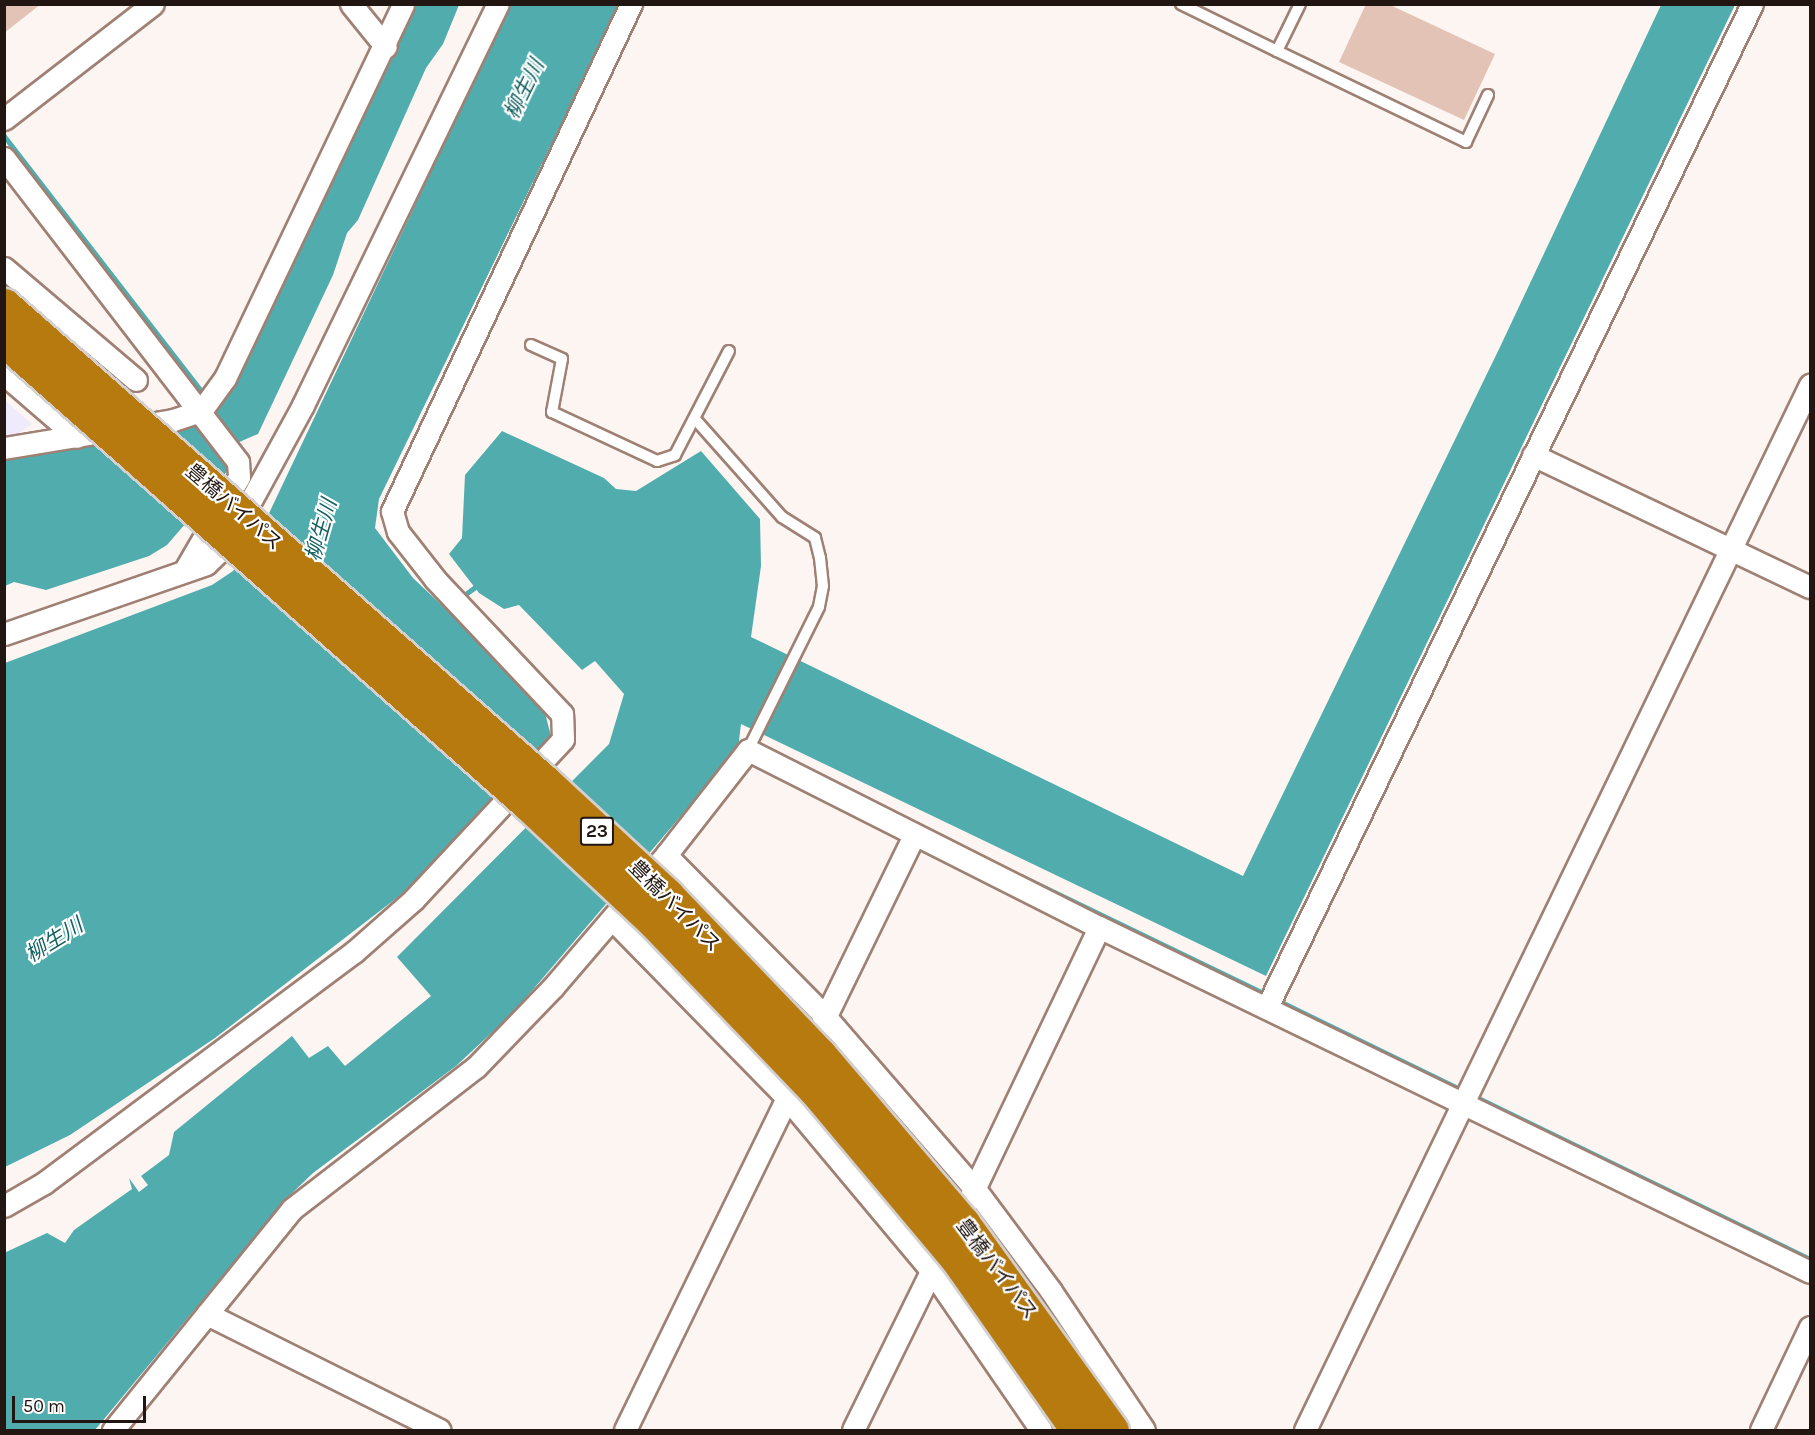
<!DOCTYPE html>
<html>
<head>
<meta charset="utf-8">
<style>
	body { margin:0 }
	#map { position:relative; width:1815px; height:1435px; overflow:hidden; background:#fcf5f2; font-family:Karla,"Noto Sans JP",sans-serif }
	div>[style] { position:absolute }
	.industrial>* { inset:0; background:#efeafc }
	.water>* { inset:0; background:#51adad }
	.stream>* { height:5px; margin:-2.5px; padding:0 2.5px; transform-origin:2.5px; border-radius:2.5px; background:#51adad }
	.building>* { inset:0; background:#e3c3b5 }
	.roads { filter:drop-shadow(2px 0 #9f8074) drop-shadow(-2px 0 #9f8074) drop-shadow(0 2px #9f8074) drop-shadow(0 -2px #9f8074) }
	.lane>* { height:10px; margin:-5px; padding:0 5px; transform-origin:5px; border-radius:5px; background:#fff }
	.street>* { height:21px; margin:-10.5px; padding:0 10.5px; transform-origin:10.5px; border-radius:10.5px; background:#fff }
	.bridges { filter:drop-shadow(2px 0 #d3d0cf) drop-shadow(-2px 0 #d3d0cf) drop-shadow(0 2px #d3d0cf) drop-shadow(0 -2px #d3d0cf) }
	.highway-bridge>* { height:33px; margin:-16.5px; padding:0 16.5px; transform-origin:16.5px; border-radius:16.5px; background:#b67a0f }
	span { translate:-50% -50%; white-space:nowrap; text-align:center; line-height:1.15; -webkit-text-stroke:4.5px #fff; paint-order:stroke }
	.shield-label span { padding:2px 4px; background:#fff; border:2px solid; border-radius:4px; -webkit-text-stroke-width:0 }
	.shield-label { font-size:18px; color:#211611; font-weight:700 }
	.street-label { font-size:20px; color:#211611 }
	.water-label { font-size:21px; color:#146161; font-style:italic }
	.frame { position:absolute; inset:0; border:6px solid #211611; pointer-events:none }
	.scale { position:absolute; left:12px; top:1396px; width:134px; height:27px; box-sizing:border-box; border:3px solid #211611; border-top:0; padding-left:8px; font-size:18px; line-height:21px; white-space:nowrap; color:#211611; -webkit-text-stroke:4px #fff; paint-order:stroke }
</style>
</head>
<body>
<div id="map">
	<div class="industrial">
		<i style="clip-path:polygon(4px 400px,32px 424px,4px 444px)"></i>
	</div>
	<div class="water">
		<i style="clip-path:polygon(416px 5px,459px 5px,443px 44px,426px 68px,358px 220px,347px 233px,333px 275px,258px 434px,237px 443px,230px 467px,204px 502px,167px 545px,149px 556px,46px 590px,14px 582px,5px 586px,5px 457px,188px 427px,223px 404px,396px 51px)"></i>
		<i style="clip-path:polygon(510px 5px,619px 5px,379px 499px,375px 528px,413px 578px,467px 629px,545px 713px,551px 736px,407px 890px,215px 1038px,70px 1135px,5px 1167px,5px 663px,212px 585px,233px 571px,253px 547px)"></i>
		<i style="clip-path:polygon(1661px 5px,1735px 5px,1266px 976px,741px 724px,738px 749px,513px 1013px,456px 1066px,313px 1173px,287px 1198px,95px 1430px,5px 1430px,4px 1253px,47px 1233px,65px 1243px,74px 1230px,132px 1189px,129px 1178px,139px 1192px,148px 1185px,141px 1176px,169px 1155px,174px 1132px,292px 1036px,309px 1058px,328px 1046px,345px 1066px,431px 996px,397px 957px,609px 744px,624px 694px,595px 661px,582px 670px,519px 605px,504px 609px,479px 593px,449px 554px,462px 538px,465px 475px,502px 431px,604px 478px,616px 489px,636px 491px,701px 451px,760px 519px,761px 566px,751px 637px,1243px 876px,1500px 347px)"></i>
	</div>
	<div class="stream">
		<i style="left:4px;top:136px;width:329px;rotate:52.3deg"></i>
		<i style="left:460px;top:598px;width:24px;rotate:-36deg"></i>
		<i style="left:1021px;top:876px;width:273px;rotate:25.8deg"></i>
		<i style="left:1275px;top:999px;width:210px;rotate:26deg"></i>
		<i style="left:1472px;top:1095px;width:376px;rotate:25.9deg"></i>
	</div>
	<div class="building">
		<i style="clip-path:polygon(4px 4px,41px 4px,4px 33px)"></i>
		<i style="clip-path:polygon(1366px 4px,1388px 4px,1495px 54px,1464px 120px,1339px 62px)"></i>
	</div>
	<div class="roads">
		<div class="lane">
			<i style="left:1181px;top:4px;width:107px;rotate:26.1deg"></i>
			<i style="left:1277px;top:51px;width:52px;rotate:-63.9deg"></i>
			<i style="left:1277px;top:51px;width:210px;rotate:25.7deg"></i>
			<i style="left:1466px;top:142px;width:52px;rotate:-64.9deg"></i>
			<i style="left:531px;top:345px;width:34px;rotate:24deg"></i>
			<i style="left:562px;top:359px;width:54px;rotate:100.7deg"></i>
			<i style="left:552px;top:412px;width:116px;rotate:25deg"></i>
			<i style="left:657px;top:461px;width:19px;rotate:-18deg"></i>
			<i style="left:675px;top:455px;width:117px;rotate:-62.6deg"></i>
			<i style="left:695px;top:419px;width:131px;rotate:48.4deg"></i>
			<i style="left:782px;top:517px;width:39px;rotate:32deg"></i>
			<i style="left:815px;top:538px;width:21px;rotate:76deg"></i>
			<i style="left:820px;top:558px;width:28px;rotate:84deg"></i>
			<i style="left:823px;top:586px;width:21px;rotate:101deg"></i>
			<i style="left:819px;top:607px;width:160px;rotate:116.4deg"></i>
		</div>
		<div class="street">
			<i style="left:351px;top:4px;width:55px;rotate:50.9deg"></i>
			<i style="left:4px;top:119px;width:188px;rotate:-37.7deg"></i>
			<i style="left:4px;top:158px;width:384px;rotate:52.4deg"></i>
			<i style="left:238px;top:462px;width:15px;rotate:86deg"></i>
			<i style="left:239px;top:477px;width:105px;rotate:120.2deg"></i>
			<i style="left:4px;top:268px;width:173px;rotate:40.3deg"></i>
			<i style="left:4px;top:374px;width:96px;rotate:40.8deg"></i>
			<i style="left:4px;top:448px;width:171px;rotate:-9.4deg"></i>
			<i style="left:173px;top:420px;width:29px;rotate:-18deg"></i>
			<i style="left:201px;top:411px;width:41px;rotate:-54deg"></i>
			<i style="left:225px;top:378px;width:414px;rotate:-64.5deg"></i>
			<i style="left:1533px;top:455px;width:307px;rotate:25.5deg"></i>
			<i style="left:4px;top:634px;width:214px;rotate:-19.1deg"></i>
			<i style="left:206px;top:564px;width:29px;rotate:-44deg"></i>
			<i style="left:227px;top:544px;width:158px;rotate:-61.3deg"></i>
			<i style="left:303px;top:405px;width:446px;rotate:-64.1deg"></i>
			<i style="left:666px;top:855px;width:226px;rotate:45.4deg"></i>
			<i style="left:825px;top:1016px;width:229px;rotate:49.1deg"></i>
			<i style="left:975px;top:1189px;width:127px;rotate:53.3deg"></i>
			<i style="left:1051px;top:1291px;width:167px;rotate:56.2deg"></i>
			<i style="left:612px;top:919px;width:250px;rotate:45.6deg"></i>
			<i style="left:787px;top:1098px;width:224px;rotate:50.1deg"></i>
			<i style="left:931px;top:1270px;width:194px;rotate:55.5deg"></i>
			<i style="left:1267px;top:1007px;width:1114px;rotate:-64.19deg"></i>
			<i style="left:820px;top:1028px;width:215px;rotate:-64deg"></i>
			<i style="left:969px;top:1200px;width:302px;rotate:-64.5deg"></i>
			<i style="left:4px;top:1206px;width:46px;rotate:-29.9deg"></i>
			<i style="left:44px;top:1183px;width:387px;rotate:-36.7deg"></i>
			<i style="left:354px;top:952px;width:79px;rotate:-41.4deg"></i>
			<i style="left:413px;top:900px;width:220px;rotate:-47deg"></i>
			<i style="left:563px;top:739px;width:25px;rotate:-92deg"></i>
			<i style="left:562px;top:714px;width:185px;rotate:-133.3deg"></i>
			<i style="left:435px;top:579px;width:60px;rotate:-128.2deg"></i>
			<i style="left:398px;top:532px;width:22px;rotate:-106deg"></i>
			<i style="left:392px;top:511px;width:561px;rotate:-64.76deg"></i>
			<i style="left:207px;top:1314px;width:260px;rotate:26.5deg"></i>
			<i style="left:113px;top:1430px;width:284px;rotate:-51deg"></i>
			<i style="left:292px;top:1209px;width:232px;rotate:-37.7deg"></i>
			<i style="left:476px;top:1067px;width:111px;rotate:-46.1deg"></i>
			<i style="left:553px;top:987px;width:174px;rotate:-49.4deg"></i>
			<i style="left:666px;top:855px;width:133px;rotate:-52deg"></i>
			<i style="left:748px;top:750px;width:393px;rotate:26.8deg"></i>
			<i style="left:1099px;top:927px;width:790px;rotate:25.88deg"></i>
			<i style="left:625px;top:1430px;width:383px;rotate:-64deg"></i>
			<i style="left:853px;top:1430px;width:191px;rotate:-63.8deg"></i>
			<i style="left:1305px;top:1430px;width:1161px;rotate:-64.21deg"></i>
			<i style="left:1761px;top:1430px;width:114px;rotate:-64.6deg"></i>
		</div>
	</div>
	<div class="bridges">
		<div class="highway-bridge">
			<i style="left:4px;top:305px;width:720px;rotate:41.4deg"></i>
			<i style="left:544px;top:781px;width:168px;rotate:42.8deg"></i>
			<i style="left:667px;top:895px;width:221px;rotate:46.3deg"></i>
			<i style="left:820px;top:1055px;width:221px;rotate:49.6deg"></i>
			<i style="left:963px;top:1223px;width:255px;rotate:54.3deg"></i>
			<i style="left:4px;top:340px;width:700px;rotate:41.52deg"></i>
			<i style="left:528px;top:804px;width:171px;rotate:43.1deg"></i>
			<i style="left:653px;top:921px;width:236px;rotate:46.2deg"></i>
			<i style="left:816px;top:1091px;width:219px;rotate:50deg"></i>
			<i style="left:957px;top:1259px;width:209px;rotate:54.9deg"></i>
		</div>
	</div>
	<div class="shield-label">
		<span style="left:597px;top:831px">23</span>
	</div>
	<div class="street-label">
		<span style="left:234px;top:507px;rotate:41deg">豊橋バイパス</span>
		<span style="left:675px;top:906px;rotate:45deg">豊橋バイパス</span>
		<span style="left:997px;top:1269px;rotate:53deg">豊橋バイパス</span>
	</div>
	<div class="water-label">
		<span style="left:524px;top:89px;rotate:-64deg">柳生川</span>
		<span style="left:321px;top:530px;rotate:-74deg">柳生川</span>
		<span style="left:54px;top:940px;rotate:-32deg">柳生川</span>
	</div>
	<div class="frame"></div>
	<div class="scale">50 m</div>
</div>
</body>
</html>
